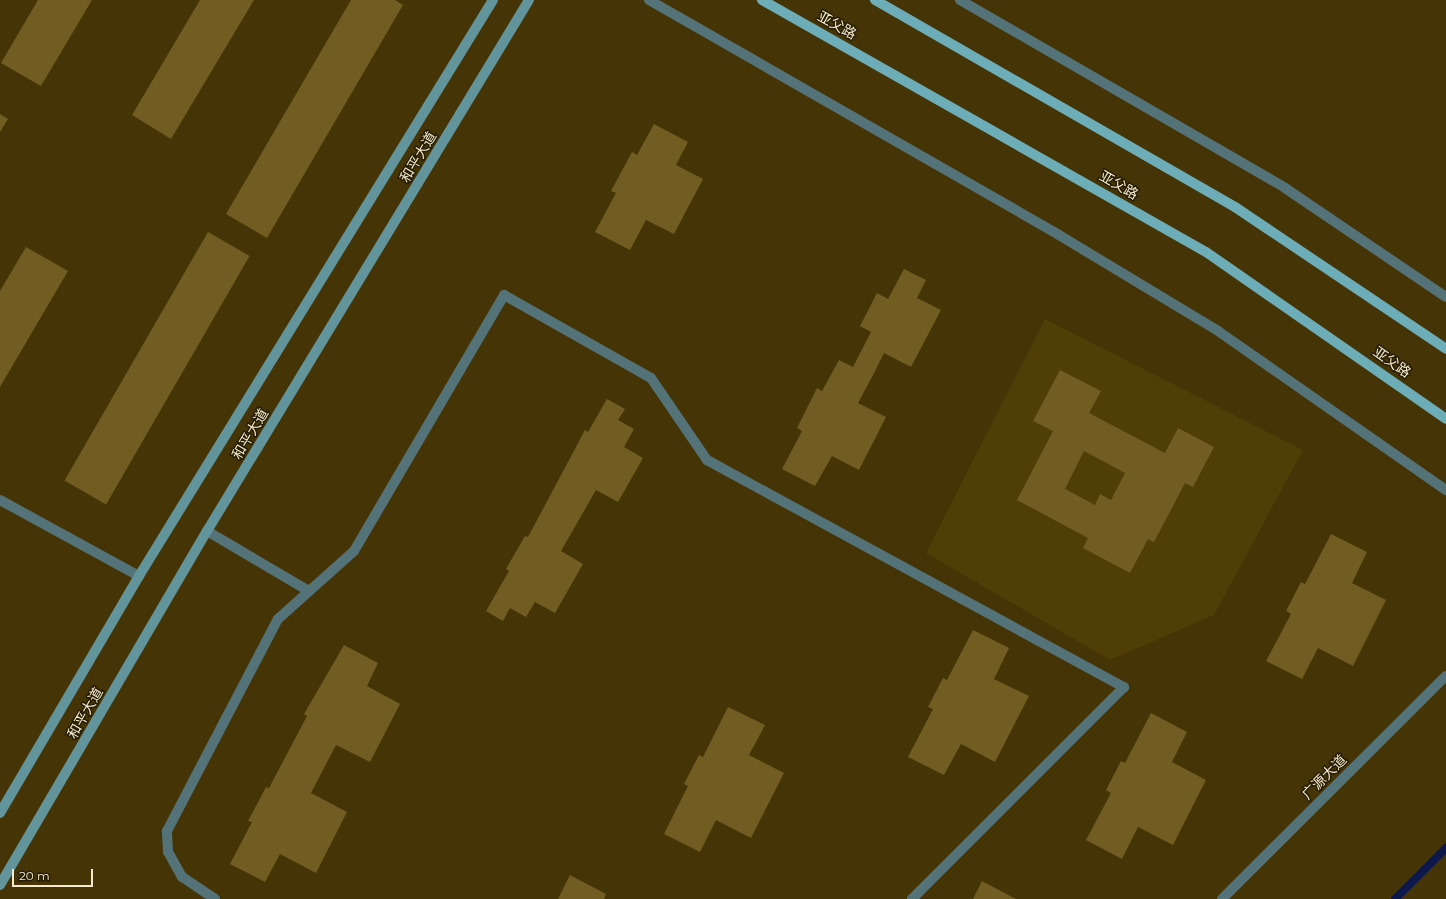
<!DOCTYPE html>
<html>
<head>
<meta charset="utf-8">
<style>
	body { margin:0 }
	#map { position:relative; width:1446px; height:899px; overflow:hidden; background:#453506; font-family:Montserrat,"Noto Sans SC",sans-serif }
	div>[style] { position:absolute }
	.built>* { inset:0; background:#4f3e06 }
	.stream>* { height:8px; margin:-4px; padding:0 4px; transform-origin:4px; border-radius:4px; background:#0d174a }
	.building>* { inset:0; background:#715c22; transform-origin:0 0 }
	.minor>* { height:10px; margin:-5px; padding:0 5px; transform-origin:5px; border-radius:5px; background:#547378 }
	.tertiary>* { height:10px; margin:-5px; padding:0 5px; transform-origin:5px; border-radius:5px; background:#547378 }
	.secondary>* { height:10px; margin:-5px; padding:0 5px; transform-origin:5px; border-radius:5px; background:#62949c }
	.primary>* { height:10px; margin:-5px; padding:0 5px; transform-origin:5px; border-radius:5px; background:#6cadb8 }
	span { translate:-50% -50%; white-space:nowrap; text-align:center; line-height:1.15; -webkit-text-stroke:3px #261d06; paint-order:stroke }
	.street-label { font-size:14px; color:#f4e9cc }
	.scale { position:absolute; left:12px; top:869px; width:81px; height:18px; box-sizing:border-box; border:2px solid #f4e9cc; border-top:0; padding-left:5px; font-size:12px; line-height:14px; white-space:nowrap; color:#f4e9cc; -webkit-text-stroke:3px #261d06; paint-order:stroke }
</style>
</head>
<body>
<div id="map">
	<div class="built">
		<i style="clip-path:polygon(1045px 319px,1303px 450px,1214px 615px,1110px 660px,926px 553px)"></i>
	</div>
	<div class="stream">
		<i style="left:1395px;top:899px;width:72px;rotate:-45deg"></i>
	</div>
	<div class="building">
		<i style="clip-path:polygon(38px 0,92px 0,41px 86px,1px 63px)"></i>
		<i style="clip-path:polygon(200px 0,254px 0,171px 139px,132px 115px)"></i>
		<i style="clip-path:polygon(351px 0,395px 0,403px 5px,267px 238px,226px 214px)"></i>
		<i style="clip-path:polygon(0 114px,8px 119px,0 132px)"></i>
		<i style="clip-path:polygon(654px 124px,688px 142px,676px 165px,703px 179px,674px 234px,646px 220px,630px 250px,595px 232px,616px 193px,611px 191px,632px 152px,637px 155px)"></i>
		<i style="left:208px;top:232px;width:48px;height:287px;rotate:30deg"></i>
		<i style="clip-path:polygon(26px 247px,68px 271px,0 387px,0 291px)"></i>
		<i style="clip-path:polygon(904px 269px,926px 280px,917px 298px,941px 310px,911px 367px,884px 353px,872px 377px,858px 403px,886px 417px,859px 470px,832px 456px,815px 486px,782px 469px,802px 431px,797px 428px,817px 388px,822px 391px,839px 360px,853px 367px,871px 332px,860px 326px,877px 293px,888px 299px)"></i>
		<i style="clip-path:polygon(evenodd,1060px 370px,1101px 391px,1089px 413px,1165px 453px,1178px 428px,1214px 447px,1193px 487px,1185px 483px,1154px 542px,1148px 539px,1130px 573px,1083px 548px,1088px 538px,1017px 500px,1053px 431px,1033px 421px,1060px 370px,1084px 451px,1125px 473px,1111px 500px,1100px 494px,1095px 505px,1065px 489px,1084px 451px)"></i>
		<i style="clip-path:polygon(607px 399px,625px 409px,618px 420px,634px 429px,624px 447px,643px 458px,618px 502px,596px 490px,561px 551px,583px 564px,555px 613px,535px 602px,526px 617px,510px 608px,503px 621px,486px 611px,509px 571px,506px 569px,525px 536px,528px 537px,585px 430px,588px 432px)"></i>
		<i style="clip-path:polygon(1331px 534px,1367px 552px,1352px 583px,1386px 600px,1353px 666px,1318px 648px,1302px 679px,1266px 661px,1291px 614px,1286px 611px,1301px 582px,1305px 584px)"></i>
		<i style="clip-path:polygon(973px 630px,1009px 648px,994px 679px,1029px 696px,995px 762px,961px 744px,944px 775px,908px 757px,933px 709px,928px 707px,943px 678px,947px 680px)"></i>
		<i style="clip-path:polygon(344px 645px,378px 663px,367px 686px,400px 704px,370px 762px,336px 745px,311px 793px,347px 812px,316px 873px,280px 854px,265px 882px,230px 864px,252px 822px,248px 821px,266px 787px,269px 788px,307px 716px,304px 714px)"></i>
		<i style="clip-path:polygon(728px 707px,765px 725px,749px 755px,784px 773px,751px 838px,716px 820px,700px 852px,664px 834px,688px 786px,684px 784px,699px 755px,703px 757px)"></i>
		<i style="clip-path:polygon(1151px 713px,1187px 732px,1172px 762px,1206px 780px,1173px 845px,1138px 827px,1122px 859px,1086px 840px,1111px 793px,1106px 790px,1121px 761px,1125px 763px)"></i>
		<i style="clip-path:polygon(570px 875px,606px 894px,604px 899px,558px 899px)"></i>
		<i style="clip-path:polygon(982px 881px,1016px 899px,973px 899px)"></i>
	</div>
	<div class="minor">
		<i style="left:0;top:500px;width:158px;rotate:28.7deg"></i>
		<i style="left:207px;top:531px;width:118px;rotate:30.5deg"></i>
		<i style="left:215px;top:899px;width:40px;rotate:-146deg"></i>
		<i style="left:182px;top:877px;width:29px;rotate:-119deg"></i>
		<i style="left:168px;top:852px;width:21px;rotate:-93deg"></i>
		<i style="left:167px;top:831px;width:239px;rotate:-62.4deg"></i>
		<i style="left:278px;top:619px;width:102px;rotate:-41.8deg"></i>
		<i style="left:354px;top:551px;width:297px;rotate:-59.6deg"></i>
		<i style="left:504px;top:295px;width:169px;rotate:29.5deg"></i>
		<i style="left:651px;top:378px;width:99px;rotate:55.7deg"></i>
		<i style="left:707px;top:460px;width:475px;rotate:28.6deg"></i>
		<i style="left:1124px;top:687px;width:300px;rotate:135deg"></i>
	</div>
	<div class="tertiary">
		<i style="left:649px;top:0;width:473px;rotate:29.8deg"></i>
		<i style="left:1059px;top:235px;width:186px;rotate:31.1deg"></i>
		<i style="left:1218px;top:331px;width:278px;rotate:34.9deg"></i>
		<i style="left:960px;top:0;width:375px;rotate:30deg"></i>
		<i style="left:1285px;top:188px;width:194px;rotate:34.1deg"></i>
		<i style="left:1222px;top:899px;width:316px;rotate:-44.9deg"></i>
	</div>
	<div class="secondary">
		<i style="left:0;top:813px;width:275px;rotate:-59.6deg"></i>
		<i style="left:139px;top:576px;width:676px;rotate:-58.43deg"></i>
		<i style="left:0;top:885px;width:410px;rotate:-59.7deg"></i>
		<i style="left:207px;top:531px;width:621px;rotate:-58.77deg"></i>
	</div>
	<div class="primary">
		<i style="left:762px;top:0;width:511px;rotate:29.58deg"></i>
		<i style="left:1206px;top:252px;width:292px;rotate:34.8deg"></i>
		<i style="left:875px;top:0;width:415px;rotate:29.9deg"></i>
		<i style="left:1235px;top:207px;width:254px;rotate:33.9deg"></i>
	</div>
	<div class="street-label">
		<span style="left:837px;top:25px;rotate:29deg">亚父路</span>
		<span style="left:418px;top:157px;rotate:-59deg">和平大道</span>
		<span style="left:1119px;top:185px;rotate:30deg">亚父路</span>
		<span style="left:1392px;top:362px;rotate:35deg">亚父路</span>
		<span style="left:250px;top:434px;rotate:-59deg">和平大道</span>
		<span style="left:85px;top:713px;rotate:-60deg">和平大道</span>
		<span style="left:1324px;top:777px;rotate:-45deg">广源大道</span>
	</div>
	<div class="scale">20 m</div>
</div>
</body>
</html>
